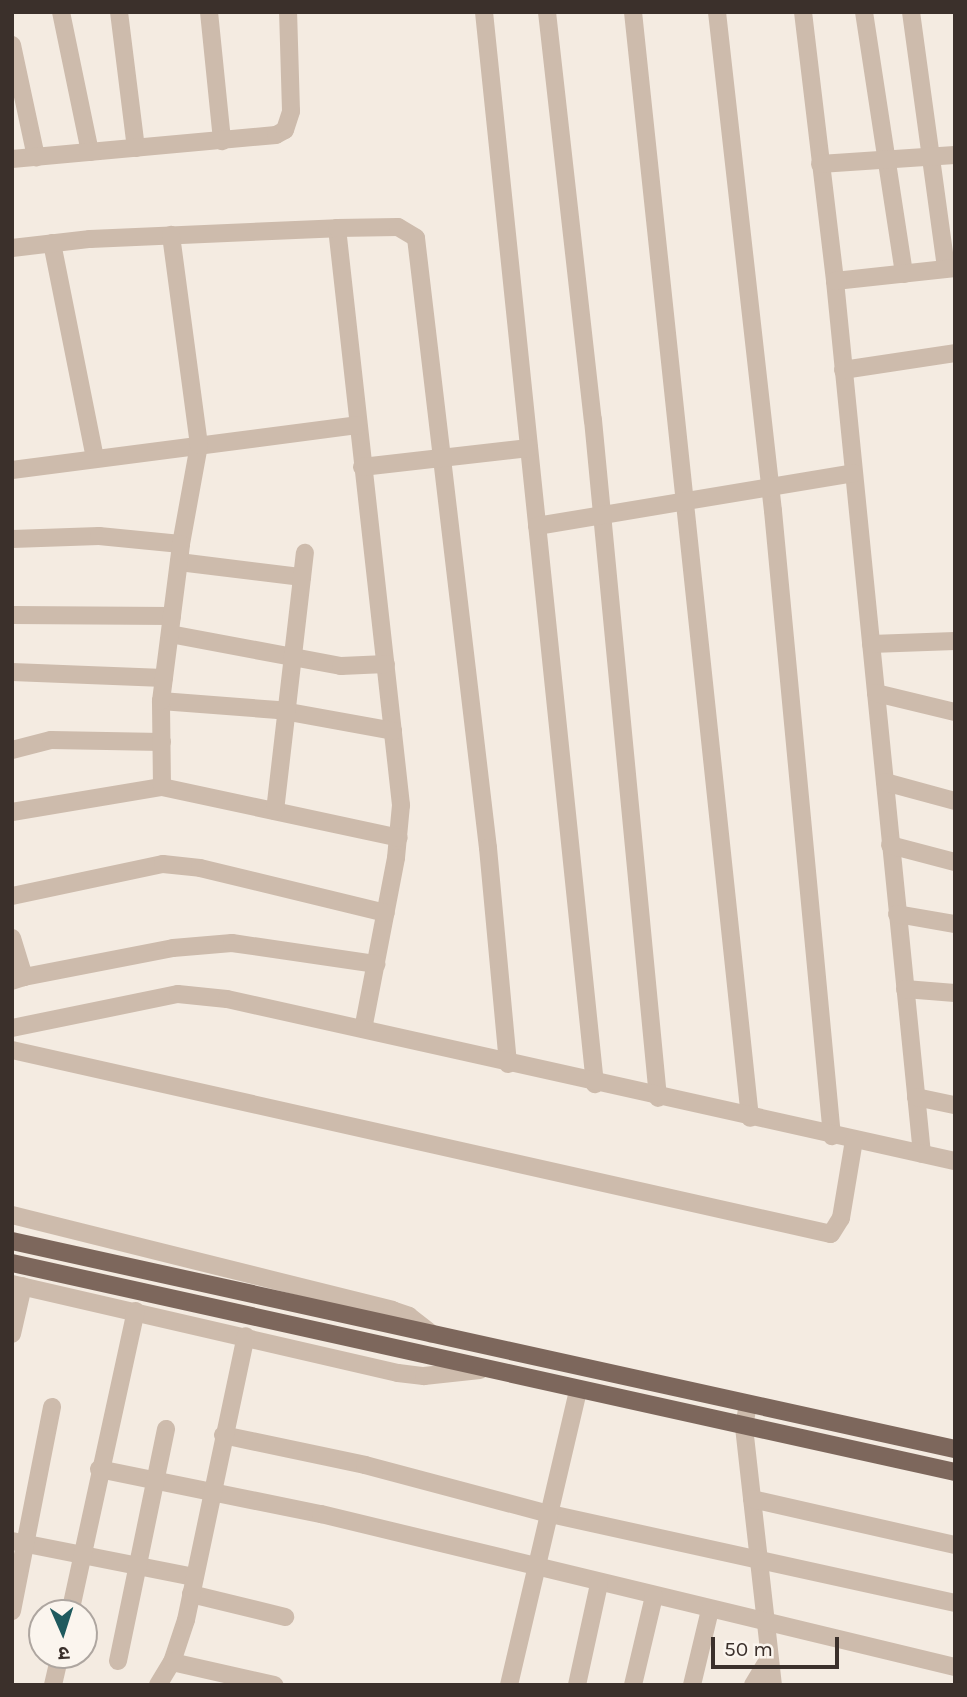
<!DOCTYPE html>
<html>
<head>
<meta charset="utf-8">
<style>
	body { margin:0 }
	#map { position:relative; width:967px; height:1697px; overflow:hidden; background:#f4ebe1; font-family:Karla,"Noto Sans Devanagari",sans-serif }
	div>[style] { position:absolute }
	.minor>* { height:18px; margin:-9px; padding:0 9px; transform-origin:9px; border-radius:9px; background:#cdbbac }
	.major>* { height:18px; margin:-9px; padding:0 9px; transform-origin:9px; border-radius:9px; background:#7d675c }
	span { translate:-50% -50%; white-space:nowrap; text-align:center; line-height:1.15; -webkit-text-stroke:5px #fbf5ee; paint-order:stroke }
	.frame { position:absolute; inset:0; border:14px solid #3b302b; pointer-events:none }
	.north { position:absolute; left:28px; top:1599px; width:70px; height:70px; box-sizing:border-box; background:#fbf5ee; border:2px solid #aea6a0; border-radius:50%; rotate:177deg; font-size:19px; font-weight:700; line-height:28px; text-align:center; color:#3b302b }
	.north::after { content:''; display:block; margin:auto; width:24px; height:32px; background:#1f5a5e; clip-path:polygon(50% 0,100% 100%,50% 72%,0 100%) }
	.scale { position:absolute; left:711px; top:1637px; width:128px; height:32px; box-sizing:border-box; border:4px solid #3b302b; border-top:0; padding-left:9px; font-size:21px; line-height:24px; white-space:nowrap; color:#3b302b; -webkit-text-stroke:5px #fbf5ee; paint-order:stroke }
</style>
</head>
<body>
<div id="map">
	<div class="minor">
		<i style="left:61px;top:12px;width:143px;rotate:78.3deg"></i>
		<i style="left:119px;top:12px;width:137px;rotate:82.9deg"></i>
		<i style="left:209px;top:12px;width:130px;rotate:84.2deg"></i>
		<i style="left:484px;top:12px;width:1078px;rotate:84.09deg"></i>
		<i style="left:547px;top:12px;width:411px;rotate:83.6deg"></i>
		<i style="left:593px;top:420px;width:681px;rotate:84.52deg"></i>
		<i style="left:633px;top:12px;width:1112px;rotate:83.96deg"></i>
		<i style="left:717px;top:12px;width:502px;rotate:83.6deg"></i>
		<i style="left:773px;top:511px;width:628px;rotate:84.61deg"></i>
		<i style="left:803px;top:12px;width:271px;rotate:83.2deg"></i>
		<i style="left:835px;top:281px;width:877px;rotate:84.31deg"></i>
		<i style="left:864px;top:12px;width:265px;rotate:81.3deg"></i>
		<i style="left:911px;top:12px;width:259px;rotate:82.2deg"></i>
		<i style="left:12px;top:45px;width:115px;rotate:77.9deg"></i>
		<i style="left:12px;top:159px;width:265px;rotate:-5.2deg"></i>
		<i style="left:276px;top:135px;width:10px;rotate:-29deg"></i>
		<i style="left:285px;top:130px;width:20px;rotate:-72deg"></i>
		<i style="left:291px;top:111px;width:99px;rotate:-91.7deg"></i>
		<i style="left:820px;top:164px;width:135px;rotate:-3.8deg"></i>
		<i style="left:337px;top:228px;width:581px;rotate:83.67deg"></i>
		<i style="left:401px;top:805px;width:53px;rotate:95.4deg"></i>
		<i style="left:396px;top:858px;width:174px;rotate:100.9deg"></i>
		<i style="left:52px;top:243px;width:220px;rotate:78.7deg"></i>
		<i style="left:12px;top:248px;width:79px;rotate:-6.6deg"></i>
		<i style="left:90px;top:239px;width:247px;rotate:-2.5deg"></i>
		<i style="left:337px;top:228px;width:61px;rotate:-0.9deg"></i>
		<i style="left:398px;top:227px;width:21px;rotate:31deg"></i>
		<i style="left:416px;top:238px;width:614px;rotate:83.27deg"></i>
		<i style="left:488px;top:848px;width:217px;rotate:84.7deg"></i>
		<i style="left:835px;top:281px;width:121px;rotate:-6.2deg"></i>
		<i style="left:843px;top:370px;width:113px;rotate:-8.6deg"></i>
		<i style="left:362px;top:467px;width:168px;rotate:-6.5deg"></i>
		<i style="left:12px;top:470px;width:348px;rotate:-7.4deg"></i>
		<i style="left:537px;top:526px;width:321px;rotate:-9.5deg"></i>
		<i style="left:12px;top:539px;width:87px;rotate:-2deg"></i>
		<i style="left:99px;top:536px;width:82px;rotate:5.6deg"></i>
		<i style="left:181px;top:544px;width:101px;rotate:-79.7deg"></i>
		<i style="left:199px;top:445px;width:212px;rotate:-97.6deg"></i>
		<i style="left:179px;top:562px;width:124px;rotate:7deg"></i>
		<i style="left:12px;top:615px;width:160px;rotate:0.4deg"></i>
		<i style="left:170px;top:634px;width:174px;rotate:10.6deg"></i>
		<i style="left:341px;top:666px;width:45px;rotate:-2.5deg"></i>
		<i style="left:871px;top:644px;width:84px;rotate:-2deg"></i>
		<i style="left:12px;top:672px;width:152px;rotate:2.3deg"></i>
		<i style="left:876px;top:693px;width:81px;rotate:13.5deg"></i>
		<i style="left:161px;top:701px;width:117px;rotate:4.4deg"></i>
		<i style="left:278px;top:710px;width:117px;rotate:10.3deg"></i>
		<i style="left:12px;top:750px;width:40px;rotate:-14.4deg"></i>
		<i style="left:51px;top:740px;width:111px;rotate:1deg"></i>
		<i style="left:885px;top:782px;width:73px;rotate:15.2deg"></i>
		<i style="left:162px;top:787px;width:242px;rotate:12.1deg"></i>
		<i style="left:275px;top:811px;width:260px;rotate:-83.4deg"></i>
		<i style="left:12px;top:812px;width:152px;rotate:-9.5deg"></i>
		<i style="left:162px;top:787px;width:86px;rotate:-90.7deg"></i>
		<i style="left:161px;top:701px;width:158px;rotate:-82.7deg"></i>
		<i style="left:890px;top:845px;width:67px;rotate:14.7deg"></i>
		<i style="left:12px;top:896px;width:154px;rotate:-12deg"></i>
		<i style="left:163px;top:864px;width:37px;rotate:6deg"></i>
		<i style="left:200px;top:868px;width:191px;rotate:13.6deg"></i>
		<i style="left:897px;top:914px;width:59px;rotate:9.8deg"></i>
		<i style="left:12px;top:938px;width:41px;rotate:72.9deg"></i>
		<i style="left:24px;top:977px;width:13px;rotate:162deg"></i>
		<i style="left:24px;top:977px;width:152px;rotate:-11deg"></i>
		<i style="left:173px;top:948px;width:59px;rotate:-4.8deg"></i>
		<i style="left:232px;top:943px;width:146px;rotate:8.3deg"></i>
		<i style="left:905px;top:989px;width:50px;rotate:4.6deg"></i>
		<i style="left:12px;top:1028px;width:169px;rotate:-11.6deg"></i>
		<i style="left:178px;top:994px;width:49px;rotate:5.8deg"></i>
		<i style="left:227px;top:999px;width:746px;rotate:12.55deg"></i>
		<i style="left:12px;top:1050px;width:839px;rotate:12.66deg"></i>
		<i style="left:831px;top:1234px;width:19px;rotate:-58deg"></i>
		<i style="left:841px;top:1218px;width:79px;rotate:-80.5deg"></i>
		<i style="left:916px;top:1097px;width:40px;rotate:12deg"></i>
		<i style="left:12px;top:1215px;width:392px;rotate:14deg"></i>
		<i style="left:392px;top:1310px;width:18px;rotate:19deg"></i>
		<i style="left:409px;top:1316px;width:29px;rotate:38deg"></i>
		<i style="left:12px;top:1284px;width:396px;rotate:13deg"></i>
		<i style="left:398px;top:1373px;width:26px;rotate:7deg"></i>
		<i style="left:424px;top:1376px;width:56px;rotate:-6.1deg"></i>
		<i style="left:12px;top:1334px;width:49px;rotate:-77.1deg"></i>
		<i style="left:748px;top:1404px;width:23px;rotate:100deg"></i>
		<i style="left:744px;top:1427px;width:260px;rotate:83.6deg"></i>
		<i style="left:223px;top:1435px;width:145px;rotate:11.9deg"></i>
		<i style="left:365px;top:1465px;width:187px;rotate:14.9deg"></i>
		<i style="left:546px;top:1513px;width:419px;rotate:12.4deg"></i>
		<i style="left:99px;top:1469px;width:227px;rotate:11.5deg"></i>
		<i style="left:321px;top:1514px;width:652px;rotate:13.57deg"></i>
		<i style="left:752px;top:1499px;width:208px;rotate:12.8deg"></i>
		<i style="left:12px;top:1541px;width:186px;rotate:11.2deg"></i>
		<i style="left:191px;top:1594px;width:97px;rotate:13.7deg"></i>
		<i style="left:12px;top:1611px;width:208px;rotate:-78.9deg"></i>
		<i style="left:70px;top:1613px;width:309px;rotate:-77.7deg"></i>
		<i style="left:118px;top:1661px;width:237px;rotate:-78.3deg"></i>
		<i style="left:172px;top:1662px;width:44px;rotate:-71.6deg"></i>
		<i style="left:186px;top:1620px;width:290px;rotate:-78.1deg"></i>
		<i style="left:53px;top:1685px;width:31px;rotate:-77deg"></i>
		<i style="left:158px;top:1685px;width:27px;rotate:-59deg"></i>
		<i style="left:172px;top:1662px;width:105px;rotate:12.7deg"></i>
		<i style="left:509px;top:1685px;width:302px;rotate:-76.8deg"></i>
		<i style="left:577px;top:1685px;width:103px;rotate:-77.7deg"></i>
		<i style="left:633px;top:1685px;width:91px;rotate:-76.7deg"></i>
		<i style="left:692px;top:1685px;width:77px;rotate:-76.5deg"></i>
		<i style="left:753px;top:1685px;width:29px;rotate:-59deg"></i>
	</div>
	<div class="major">
		<i style="left:12px;top:1241px;width:966px;rotate:12.44deg"></i>
		<i style="left:12px;top:1263px;width:966px;rotate:12.5deg"></i>
	</div>
	<div class="frame"></div>
	<div class="north">उ</div>
	<div class="scale">50 m</div>
</div>
</body>
</html>
